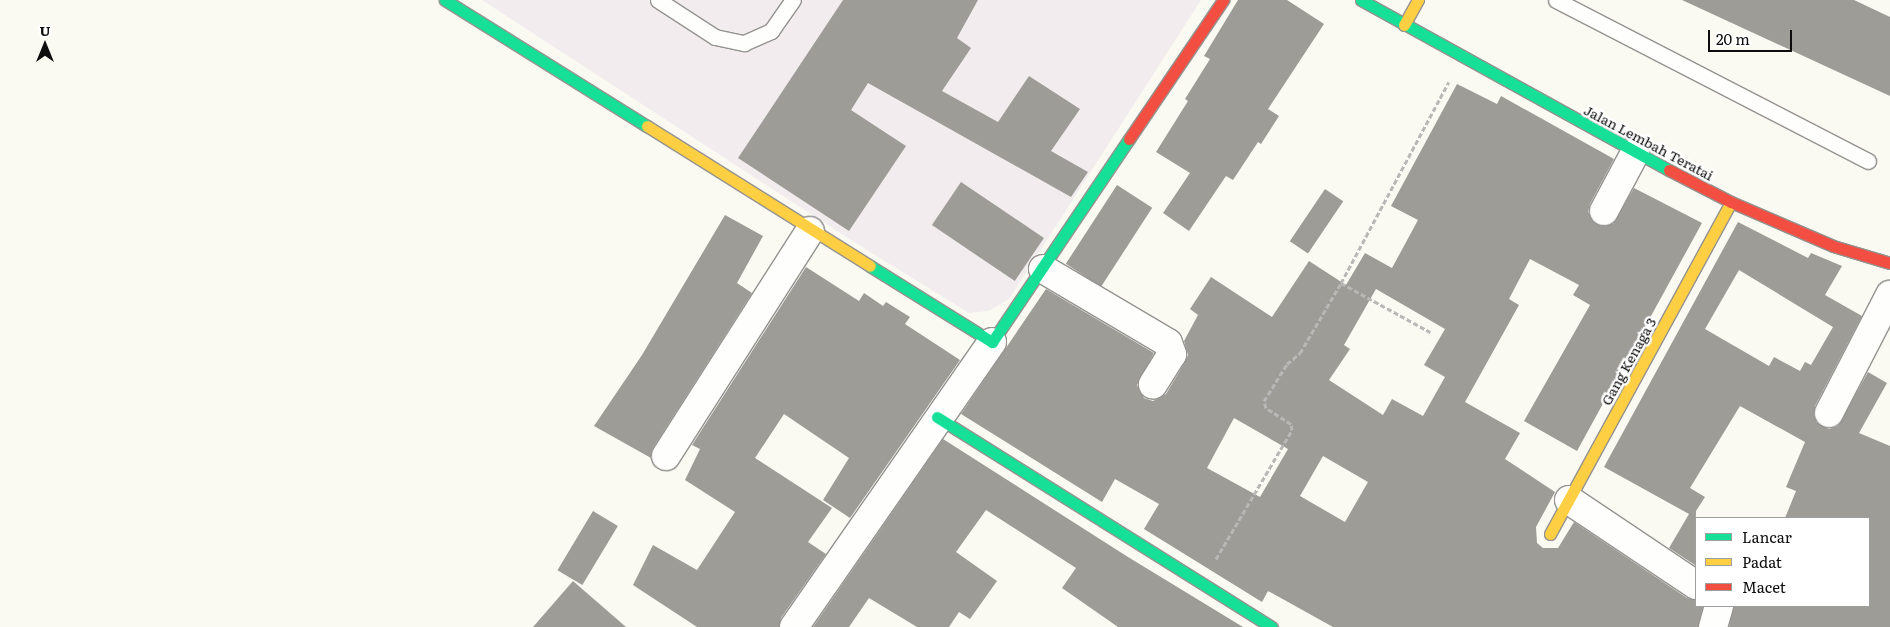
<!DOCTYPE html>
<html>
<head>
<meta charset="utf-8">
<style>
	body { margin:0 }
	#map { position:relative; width:1890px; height:627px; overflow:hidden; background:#faf9f2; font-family:Literata,serif }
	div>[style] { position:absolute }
	.industrial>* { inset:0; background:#f2ecee }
	.building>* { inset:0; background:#9d9c97; transform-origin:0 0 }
	.path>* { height:3px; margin-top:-1.5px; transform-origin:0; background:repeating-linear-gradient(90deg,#b8b8b6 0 5px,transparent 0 7.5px) }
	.roads { filter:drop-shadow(1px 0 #949390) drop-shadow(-1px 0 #949390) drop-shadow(0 1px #949390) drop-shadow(0 -1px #949390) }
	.lane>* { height:15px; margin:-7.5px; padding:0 7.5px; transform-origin:7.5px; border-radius:7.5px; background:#fefefd }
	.street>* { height:28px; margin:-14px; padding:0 14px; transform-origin:14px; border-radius:14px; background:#fefefd }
	.fast>* { height:11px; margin:-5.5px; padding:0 5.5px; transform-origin:5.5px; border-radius:5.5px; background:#16e098 }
	.slow>* { height:11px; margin:-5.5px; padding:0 5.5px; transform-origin:5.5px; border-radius:5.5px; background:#ffcf43 }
	.jam>* { height:11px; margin:-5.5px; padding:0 5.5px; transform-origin:5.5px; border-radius:5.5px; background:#f24e42 }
	span { translate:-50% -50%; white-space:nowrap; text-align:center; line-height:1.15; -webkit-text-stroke:5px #fff; paint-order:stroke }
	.street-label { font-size:14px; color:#0d0d0d }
	.legend { position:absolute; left:1695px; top:517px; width:175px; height:90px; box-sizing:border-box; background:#fff; border:1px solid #9e9e9e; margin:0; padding:6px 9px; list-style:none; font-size:15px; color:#0d0d0d }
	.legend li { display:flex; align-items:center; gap:10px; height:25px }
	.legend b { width:25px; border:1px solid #9e9e9e }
	.north { position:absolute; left:20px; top:20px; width:50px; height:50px; -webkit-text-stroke:4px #fff; paint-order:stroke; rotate:0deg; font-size:14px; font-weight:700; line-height:20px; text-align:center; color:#0d0d0d }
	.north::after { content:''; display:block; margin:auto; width:18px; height:22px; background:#0d0d0d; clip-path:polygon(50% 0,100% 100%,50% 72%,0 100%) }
	.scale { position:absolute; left:1708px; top:30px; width:84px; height:22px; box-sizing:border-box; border:2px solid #0d0d0d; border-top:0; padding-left:6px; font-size:15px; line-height:18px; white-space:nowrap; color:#0d0d0d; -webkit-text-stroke:4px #fff; paint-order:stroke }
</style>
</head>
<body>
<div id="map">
	<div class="industrial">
		<i style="clip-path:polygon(482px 0,1201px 0,1009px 299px,988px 311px,969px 313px,854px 242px)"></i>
	</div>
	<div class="building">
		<i style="clip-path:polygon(843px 0,978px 0,957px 38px,971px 48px,942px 91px,998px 122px,1029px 76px,1080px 109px,1051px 151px,1088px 172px,1071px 197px,868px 83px,851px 110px,906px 146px,849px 231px,738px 158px)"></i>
		<i style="clip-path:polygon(1238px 0,1287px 0,1324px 24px,1268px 109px,1279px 116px,1261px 144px,1258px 142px,1233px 180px,1226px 176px,1189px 231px,1163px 213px,1190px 173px,1156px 152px,1188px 101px,1185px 99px,1210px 59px,1204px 56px)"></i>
		<i style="clip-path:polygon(1682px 0,1854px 0,1890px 17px,1890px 96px)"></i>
		<i style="clip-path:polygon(evenodd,1457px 84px,1497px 104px,1501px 96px,1614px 159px,1590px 204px,1588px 212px,1596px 224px,1613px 224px,1634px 188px,1702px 223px,1577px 451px,1524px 421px,1590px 305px,1573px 295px,1579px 285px,1530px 259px,1509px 299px,1519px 305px,1465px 402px,1520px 433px,1505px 459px,1555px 492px,1536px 527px,1537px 543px,1543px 548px,1558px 548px,1574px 522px,1687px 598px,1696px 600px,1696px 606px,1703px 606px,1698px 627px,1333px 627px,1268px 591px,1262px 602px,1144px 529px,1159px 504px,1115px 479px,1102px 502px,961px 414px,1046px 289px,1154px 353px,1137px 385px,1144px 398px,1153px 401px,1166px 394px,1185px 362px,1188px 355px,1184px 341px,1198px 315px,1190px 309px,1211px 277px,1272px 317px,1309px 261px,1346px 285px,1365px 253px,1392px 268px,1418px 220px,1391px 206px,1457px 84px,1376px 289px,1445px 329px,1424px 365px,1445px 377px,1423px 416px,1392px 399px,1383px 415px,1329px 380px,1350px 349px,1344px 345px,1376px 289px,1457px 84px,1234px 418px,1288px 449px,1260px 497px,1207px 468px,1234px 418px,1457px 84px,1323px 456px,1368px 482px,1345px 522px,1300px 496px,1323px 456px)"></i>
		<i style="left:961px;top:182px;width:100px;height:52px;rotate:34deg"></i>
		<i style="left:1117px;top:185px;width:42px;height:94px;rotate:33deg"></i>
		<i style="left:1325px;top:189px;width:22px;height:63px;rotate:34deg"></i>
		<i style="clip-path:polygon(725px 215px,763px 236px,737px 283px,752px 293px,653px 448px,651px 458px,594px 426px,642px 355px)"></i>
		<i style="clip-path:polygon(evenodd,1738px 222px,1808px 258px,1811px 253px,1842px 266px,1825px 295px,1862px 316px,1815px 406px,1816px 422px,1829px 429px,1838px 426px,1868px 372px,1887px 383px,1859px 433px,1890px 446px,1890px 627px,1729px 627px,1734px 606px,1869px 606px,1869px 518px,1785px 518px,1796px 491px,1786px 487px,1805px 442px,1740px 406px,1690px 488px,1705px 497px,1696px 511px,1695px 565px,1669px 548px,1689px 514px,1604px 467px,1738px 222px,1739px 270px,1833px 327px,1811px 365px,1805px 362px,1800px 371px,1774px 357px,1769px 366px,1705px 329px,1739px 270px)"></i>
		<i style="clip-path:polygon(806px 267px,859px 301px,864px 293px,883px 306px,886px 302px,910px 317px,905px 324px,960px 360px,850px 518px,823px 500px,849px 458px,784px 414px,755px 458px,832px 508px,808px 542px,826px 554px,781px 618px,779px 627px,697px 627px,633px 585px,653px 545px,697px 570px,735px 512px,685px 480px,700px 449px,692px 445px)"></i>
		<i style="clip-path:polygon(943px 439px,1128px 557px,1243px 627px,1118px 627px,1062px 588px,1076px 568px,986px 510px,956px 552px,997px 581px,970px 619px,959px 612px,949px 627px,917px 627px,869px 598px,849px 627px,813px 627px)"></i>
		<i style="left:593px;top:511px;width:29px;height:69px;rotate:31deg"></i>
		<i style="clip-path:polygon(573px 581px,626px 627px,533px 627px)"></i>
	</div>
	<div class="path">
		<i style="left:1341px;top:283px;width:102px;rotate:28.8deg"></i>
		<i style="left:1216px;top:559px;width:150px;rotate:-59.5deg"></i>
		<i style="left:1292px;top:430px;width:6px;rotate:-99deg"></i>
		<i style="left:1291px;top:424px;width:30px;rotate:-147deg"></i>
		<i style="left:1266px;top:408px;width:7px;rotate:-106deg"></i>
		<i style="left:1264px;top:401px;width:44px;rotate:-58.1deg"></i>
		<i style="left:1287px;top:364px;width:17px;rotate:-40deg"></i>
		<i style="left:1300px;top:353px;width:81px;rotate:-59.6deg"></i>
		<i style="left:1341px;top:283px;width:228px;rotate:-61.8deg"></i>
	</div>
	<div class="roads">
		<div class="lane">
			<i style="left:658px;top:0;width:68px;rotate:33deg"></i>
			<i style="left:715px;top:37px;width:30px;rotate:12deg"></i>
			<i style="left:744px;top:43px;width:30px;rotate:-24deg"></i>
			<i style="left:771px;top:31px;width:38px;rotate:-55deg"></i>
			<i style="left:1556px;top:0;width:351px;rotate:27.3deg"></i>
		</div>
		<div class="street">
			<i style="left:1604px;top:211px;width:66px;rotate:-61.9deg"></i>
			<i style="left:1043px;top:269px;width:145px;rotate:30.6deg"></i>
			<i style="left:1168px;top:343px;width:12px;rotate:70deg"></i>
			<i style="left:1172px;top:354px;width:36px;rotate:122deg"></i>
			<i style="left:1829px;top:413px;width:133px;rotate:-62.7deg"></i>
			<i style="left:666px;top:456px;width:267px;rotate:-57.4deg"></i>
			<i style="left:1569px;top:500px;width:153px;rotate:33.8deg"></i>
			<i style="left:794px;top:627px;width:347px;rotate:-55.2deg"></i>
			<i style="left:1713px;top:627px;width:22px;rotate:-74deg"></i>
		</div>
		<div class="fast">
			<i style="left:445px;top:0;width:238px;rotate:32deg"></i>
			<i style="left:1361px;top:0;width:352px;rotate:28.9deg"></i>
			<i style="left:870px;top:266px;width:144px;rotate:31.9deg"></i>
			<i style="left:992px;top:342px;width:245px;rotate:-56deg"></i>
			<i style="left:937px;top:417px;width:395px;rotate:32.1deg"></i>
		</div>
		<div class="slow">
			<i style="left:1404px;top:25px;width:29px;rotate:-61deg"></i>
			<i style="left:647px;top:126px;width:263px;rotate:32.1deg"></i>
			<i style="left:1550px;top:534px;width:378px;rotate:-61.4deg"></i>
		</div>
		<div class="jam">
			<i style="left:1129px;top:139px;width:168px;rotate:-55.9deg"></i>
			<i style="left:1669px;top:170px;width:70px;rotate:27.3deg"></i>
			<i style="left:1731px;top:202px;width:111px;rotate:23.3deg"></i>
			<i style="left:1833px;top:246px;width:59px;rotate:16.6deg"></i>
		</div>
	</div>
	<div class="street-label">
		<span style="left:1649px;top:142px;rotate:28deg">Jalan Lembah Teratai</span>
		<span style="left:1628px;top:361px;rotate:-61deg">Gang Kenaga 3</span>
	</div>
	<ul class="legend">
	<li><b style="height:6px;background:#16e098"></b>Lancar</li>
	<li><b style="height:6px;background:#ffcf43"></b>Padat</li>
	<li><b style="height:6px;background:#f24e42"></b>Macet</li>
	</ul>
	<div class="north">U</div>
	<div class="scale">20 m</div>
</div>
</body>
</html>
